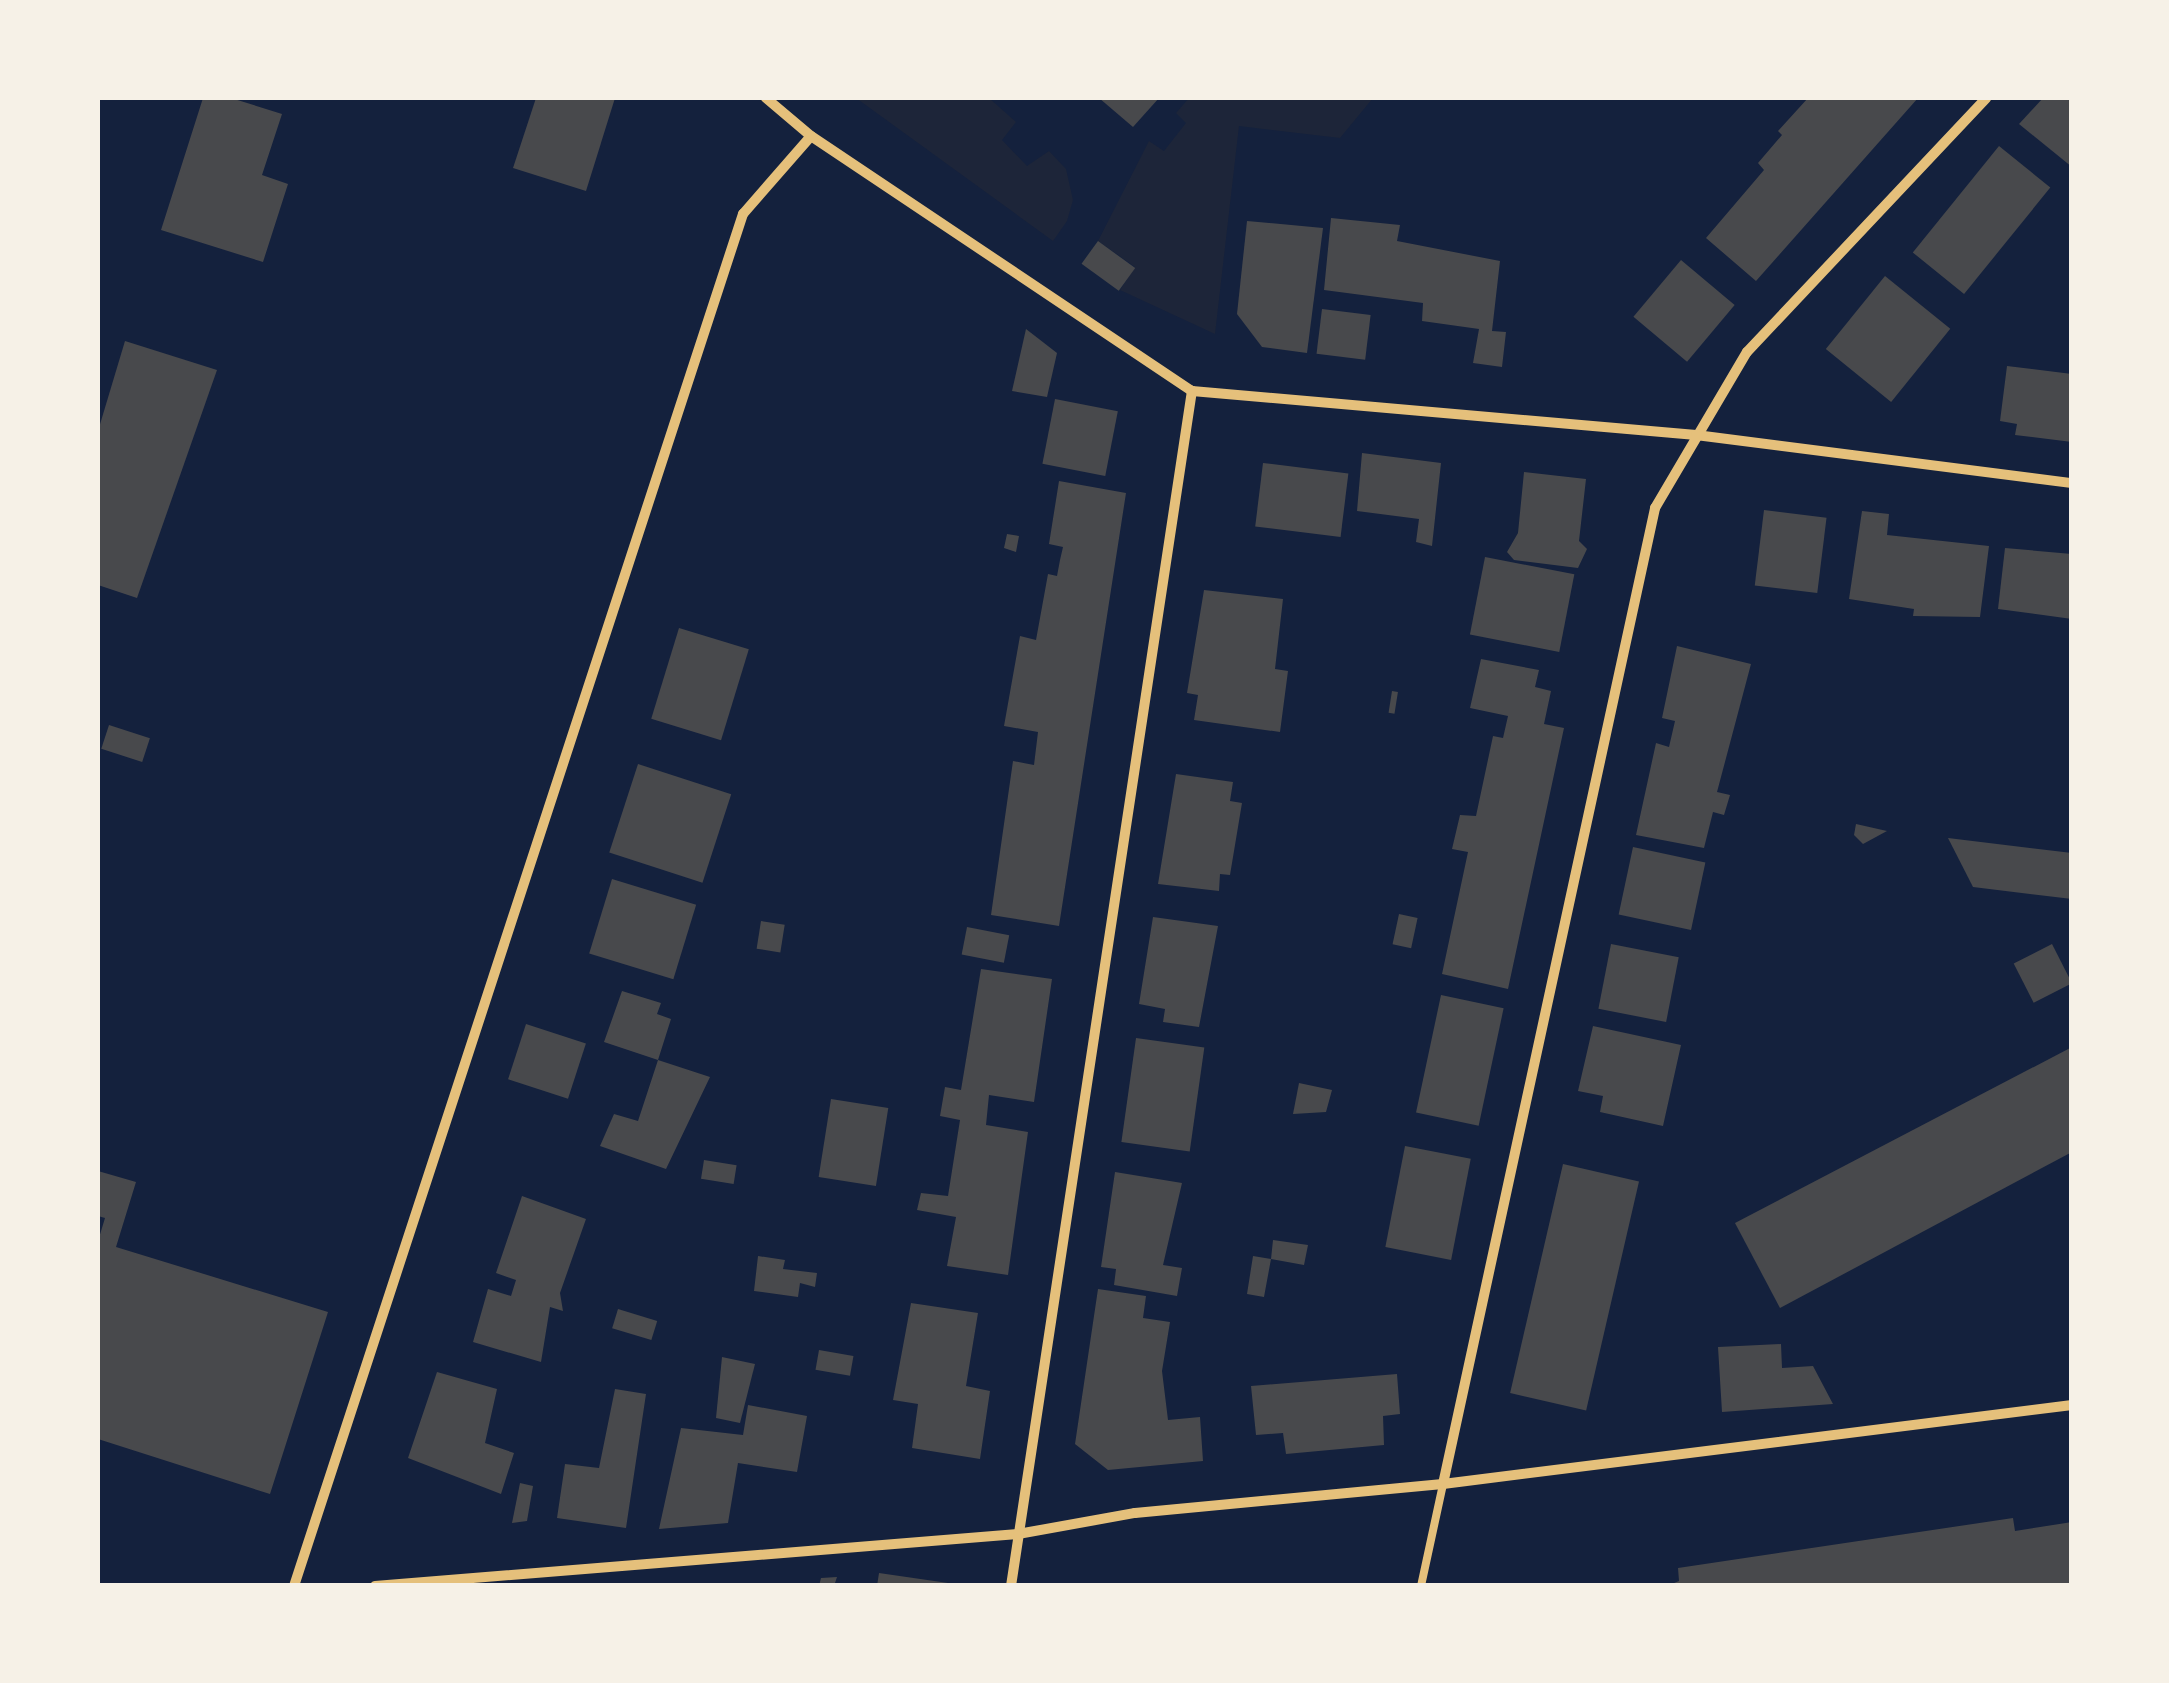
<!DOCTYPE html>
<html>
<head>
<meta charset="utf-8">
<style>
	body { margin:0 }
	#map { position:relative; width:2169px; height:1683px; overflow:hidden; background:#14213d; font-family:"PT Sans Narrow",sans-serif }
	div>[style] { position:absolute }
	.green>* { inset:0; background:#1d2539 }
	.building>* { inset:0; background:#48494c; transform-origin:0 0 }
	.service>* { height:8px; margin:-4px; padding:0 4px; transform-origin:4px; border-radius:4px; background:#e5c07b }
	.minor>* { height:10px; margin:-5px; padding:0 5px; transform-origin:5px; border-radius:5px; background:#e5c07b }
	span { translate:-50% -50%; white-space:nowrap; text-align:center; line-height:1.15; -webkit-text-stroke:8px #f6f1e7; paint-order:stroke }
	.frame { position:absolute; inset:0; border:100px solid #f6f1e7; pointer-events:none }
</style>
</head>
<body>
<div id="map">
	<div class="green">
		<i style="clip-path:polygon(856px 98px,989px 98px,1016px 122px,1002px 140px,1027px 166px,1049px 151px,1066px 169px,1073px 200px,1067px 221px,1053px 241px)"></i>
		<i style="clip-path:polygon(1189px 98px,1373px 98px,1340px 138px,1239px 126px,1215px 334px,1120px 290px,1135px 267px,1098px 241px,1149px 141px,1164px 151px,1186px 123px,1176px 113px)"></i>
	</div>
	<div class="building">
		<i style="clip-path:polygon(203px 98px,231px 98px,282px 114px,262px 175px,288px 184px,263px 262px,161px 230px)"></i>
		<i style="clip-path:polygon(536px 98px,615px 98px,586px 191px,513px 168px)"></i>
		<i style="clip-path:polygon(1099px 98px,1159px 98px,1133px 127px)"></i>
		<i style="clip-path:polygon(1808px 98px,1918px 98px,1756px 281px,1706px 238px,1764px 170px,1758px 163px,1782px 135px,1778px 131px)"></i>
		<i style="clip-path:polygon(2043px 98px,2072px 98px,2072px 167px,2019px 124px)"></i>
		<i style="left:1999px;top:146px;width:66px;height:137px;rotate:39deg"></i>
		<i style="clip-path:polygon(1331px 218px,1400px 225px,1397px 241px,1500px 261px,1492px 331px,1506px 332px,1502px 367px,1473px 363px,1479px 329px,1422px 321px,1423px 303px,1324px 290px)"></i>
		<i style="clip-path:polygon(1247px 221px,1323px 228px,1307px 353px,1262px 347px,1237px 314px)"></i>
		<i style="left:1098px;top:241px;width:46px;height:28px;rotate:36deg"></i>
		<i style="left:1681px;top:260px;width:70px;height:74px;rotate:40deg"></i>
		<i style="left:1885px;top:276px;width:84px;height:94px;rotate:39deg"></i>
		<i style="left:1322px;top:309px;width:49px;height:45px;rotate:7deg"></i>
		<i style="clip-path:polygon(1026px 329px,1057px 353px,1047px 397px,1012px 391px)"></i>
		<i style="clip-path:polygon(125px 341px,217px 370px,137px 598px,98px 585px,98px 431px)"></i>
		<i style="clip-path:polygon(2007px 366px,2072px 374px,2072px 442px,2015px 435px,2017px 424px,2000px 421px)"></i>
		<i style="left:1055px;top:399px;width:64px;height:66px;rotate:11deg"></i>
		<i style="clip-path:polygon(1362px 453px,1441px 463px,1432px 546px,1416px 542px,1419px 519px,1357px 511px)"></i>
		<i style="left:1263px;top:463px;width:86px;height:64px;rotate:7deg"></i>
		<i style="clip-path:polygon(1524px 472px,1586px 479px,1579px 541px,1587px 549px,1578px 568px,1514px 560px,1507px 552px,1518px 533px)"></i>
		<i style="clip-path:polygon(1059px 481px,1126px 493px,1059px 926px,991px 915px,1013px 761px,1034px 765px,1038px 732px,1004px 726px,1020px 636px,1036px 640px,1048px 574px,1057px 576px,1060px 560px,1063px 547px,1049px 544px)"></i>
		<i style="left:1764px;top:510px;width:63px;height:76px;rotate:7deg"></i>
		<i style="clip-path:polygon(1862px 511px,1889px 514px,1887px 535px,1989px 546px,1980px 617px,1913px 616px,1914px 609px,1849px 599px)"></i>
		<i style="clip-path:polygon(1007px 534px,1019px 536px,1016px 552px,1004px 548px)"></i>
		<i style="clip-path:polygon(2005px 548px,2072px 554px,2072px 619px,1998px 609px)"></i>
		<i style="left:1485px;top:557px;width:91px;height:79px;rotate:11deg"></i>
		<i style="clip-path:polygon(1204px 590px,1283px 599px,1275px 669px,1288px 671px,1280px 732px,1194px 720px,1198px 695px,1187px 693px)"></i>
		<i style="left:679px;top:628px;width:73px;height:95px;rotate:17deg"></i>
		<i style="clip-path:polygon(1677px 646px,1751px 664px,1717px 792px,1730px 795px,1724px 815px,1713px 812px,1704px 848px,1636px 835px,1656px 743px,1669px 747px,1675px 721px,1662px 718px)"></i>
		<i style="clip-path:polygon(1481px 659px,1539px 670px,1535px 687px,1551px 691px,1544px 724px,1564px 728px,1508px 989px,1442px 974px,1468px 852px,1452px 849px,1460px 815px,1476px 816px,1493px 736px,1503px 738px,1508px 716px,1470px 708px)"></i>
		<i style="left:1392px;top:691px;width:6px;height:22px;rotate:9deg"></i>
		<i style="left:109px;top:725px;width:43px;height:25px;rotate:18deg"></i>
		<i style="left:638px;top:764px;width:98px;height:93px;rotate:18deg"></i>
		<i style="clip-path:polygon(1176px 774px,1233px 782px,1230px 801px,1242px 803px,1230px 875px,1220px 874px,1219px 891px,1158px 884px)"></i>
		<i style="clip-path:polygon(1856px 824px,1887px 831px,1863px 844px,1854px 835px)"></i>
		<i style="clip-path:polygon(1948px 838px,2072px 853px,2072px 899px,1973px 887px)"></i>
		<i style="left:1633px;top:847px;width:74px;height:69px;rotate:12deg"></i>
		<i style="left:612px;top:879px;width:88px;height:78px;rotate:17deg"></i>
		<i style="left:1399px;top:914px;width:19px;height:31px;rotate:12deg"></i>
		<i style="clip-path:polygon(1153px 917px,1218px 926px,1199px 1027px,1163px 1022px,1165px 1009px,1139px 1004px)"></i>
		<i style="left:761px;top:921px;width:24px;height:28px;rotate:9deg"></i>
		<i style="left:967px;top:927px;width:43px;height:28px;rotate:11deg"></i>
		<i style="left:1611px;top:944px;width:69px;height:66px;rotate:11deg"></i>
		<i style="left:2052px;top:944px;width:44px;height:43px;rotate:63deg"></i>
		<i style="clip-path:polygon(981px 969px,1052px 979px,1034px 1102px,989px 1095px,986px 1125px,1028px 1132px,1008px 1275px,947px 1266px,956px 1217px,917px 1210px,921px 1193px,948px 1196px,960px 1120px,940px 1116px,945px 1087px,961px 1090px)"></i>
		<i style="clip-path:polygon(622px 991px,661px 1003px,657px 1014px,671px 1019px,658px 1060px,710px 1077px,666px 1169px,600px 1146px,614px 1114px,638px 1121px,658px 1060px,604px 1042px)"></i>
		<i style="left:1441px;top:995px;width:64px;height:120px;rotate:12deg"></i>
		<i style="left:526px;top:1024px;width:63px;height:58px;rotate:18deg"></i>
		<i style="clip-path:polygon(1593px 1026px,1681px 1045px,1663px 1126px,1600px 1112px,1603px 1096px,1578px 1091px)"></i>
		<i style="left:1136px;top:1038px;width:69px;height:105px;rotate:8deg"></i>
		<i style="clip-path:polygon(2072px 1047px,2072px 1152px,1780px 1308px,1735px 1223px)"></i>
		<i style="clip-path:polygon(1299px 1083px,1332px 1090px,1326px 1112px,1293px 1114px)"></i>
		<i style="left:831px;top:1099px;width:58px;height:79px;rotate:9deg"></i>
		<i style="left:1405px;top:1146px;width:67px;height:103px;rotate:11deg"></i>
		<i style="left:704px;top:1160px;width:33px;height:19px;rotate:9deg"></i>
		<i style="left:1563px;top:1164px;width:78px;height:235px;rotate:13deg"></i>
		<i style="clip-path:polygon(98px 1171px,136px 1182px,116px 1247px,328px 1312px,270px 1494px,98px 1439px,98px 1241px,105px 1218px,98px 1216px)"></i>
		<i style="clip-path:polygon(1115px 1172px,1182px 1183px,1163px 1265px,1182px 1268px,1177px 1296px,1114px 1285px,1116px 1269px,1101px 1267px)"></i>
		<i style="clip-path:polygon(522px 1196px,586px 1219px,560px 1293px,563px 1311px,550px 1307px,541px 1362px,473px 1342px,488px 1289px,511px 1296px,516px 1280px,496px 1273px)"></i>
		<i style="clip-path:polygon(1273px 1240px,1308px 1245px,1304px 1265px,1271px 1259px,1264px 1297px,1247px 1294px,1253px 1256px,1271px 1259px)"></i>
		<i style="clip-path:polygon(758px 1256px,785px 1260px,783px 1269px,817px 1273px,815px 1287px,800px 1283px,798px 1297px,754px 1291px)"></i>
		<i style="clip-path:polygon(1098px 1289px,1146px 1296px,1143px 1318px,1170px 1322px,1162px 1371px,1168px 1420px,1200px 1417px,1203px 1461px,1108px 1470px,1075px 1444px)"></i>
		<i style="clip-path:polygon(911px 1303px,978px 1313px,966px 1386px,990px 1391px,980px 1459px,912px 1448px,918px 1404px,893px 1400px)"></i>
		<i style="left:618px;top:1309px;width:41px;height:20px;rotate:17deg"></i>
		<i style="clip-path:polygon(1781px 1344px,1782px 1368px,1813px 1366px,1833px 1404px,1722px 1412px,1718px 1347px)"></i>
		<i style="left:819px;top:1350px;width:35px;height:20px;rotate:10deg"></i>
		<i style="clip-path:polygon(722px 1357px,755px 1364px,740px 1423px,716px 1418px)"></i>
		<i style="clip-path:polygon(437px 1372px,497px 1389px,485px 1443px,514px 1453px,501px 1494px,408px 1458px)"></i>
		<i style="clip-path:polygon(1397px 1374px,1400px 1414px,1383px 1416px,1384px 1445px,1286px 1454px,1283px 1433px,1256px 1435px,1251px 1386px)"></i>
		<i style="clip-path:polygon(615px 1389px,646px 1394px,626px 1528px,557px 1518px,565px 1464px,599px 1468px)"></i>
		<i style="clip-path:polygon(748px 1405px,807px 1416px,797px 1472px,738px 1463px,728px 1523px,659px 1529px,681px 1428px,743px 1435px)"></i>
		<i style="clip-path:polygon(520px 1483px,533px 1486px,527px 1521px,512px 1523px)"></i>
		<i style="clip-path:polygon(2013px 1518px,2015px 1531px,2072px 1522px,2072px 1586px,1667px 1586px,1679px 1581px,1678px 1568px)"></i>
		<i style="clip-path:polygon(879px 1573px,948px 1583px,948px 1586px,877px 1586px)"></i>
		<i style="clip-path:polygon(837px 1577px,834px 1586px,819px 1586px,821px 1578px)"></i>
	</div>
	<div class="service">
		<i style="left:1421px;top:1586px;width:104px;rotate:-77.8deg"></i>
	</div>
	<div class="minor">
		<i style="left:766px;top:98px;width:59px;rotate:40.2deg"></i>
		<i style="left:811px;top:136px;width:458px;rotate:33.8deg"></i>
		<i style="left:1192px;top:391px;width:506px;rotate:4.99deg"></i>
		<i style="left:1696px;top:435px;width:379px;rotate:7.3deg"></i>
		<i style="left:1443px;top:1484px;width:999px;rotate:-77.74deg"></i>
		<i style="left:1655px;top:508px;width:181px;rotate:-59.5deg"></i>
		<i style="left:1747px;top:352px;width:349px;rotate:-46.7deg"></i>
		<i style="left:294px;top:1586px;width:1444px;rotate:-71.88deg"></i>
		<i style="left:743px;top:214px;width:103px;rotate:-48.9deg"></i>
		<i style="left:375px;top:1586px;width:645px;rotate:-4.62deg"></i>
		<i style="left:1018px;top:1534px;width:119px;rotate:-10.2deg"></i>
		<i style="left:1135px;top:1513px;width:309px;rotate:-5.4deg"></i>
		<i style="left:1443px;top:1484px;width:634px;rotate:-7.16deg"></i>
		<i style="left:1011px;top:1586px;width:1209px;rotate:-81.39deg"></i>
	</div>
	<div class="frame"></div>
</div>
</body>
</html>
